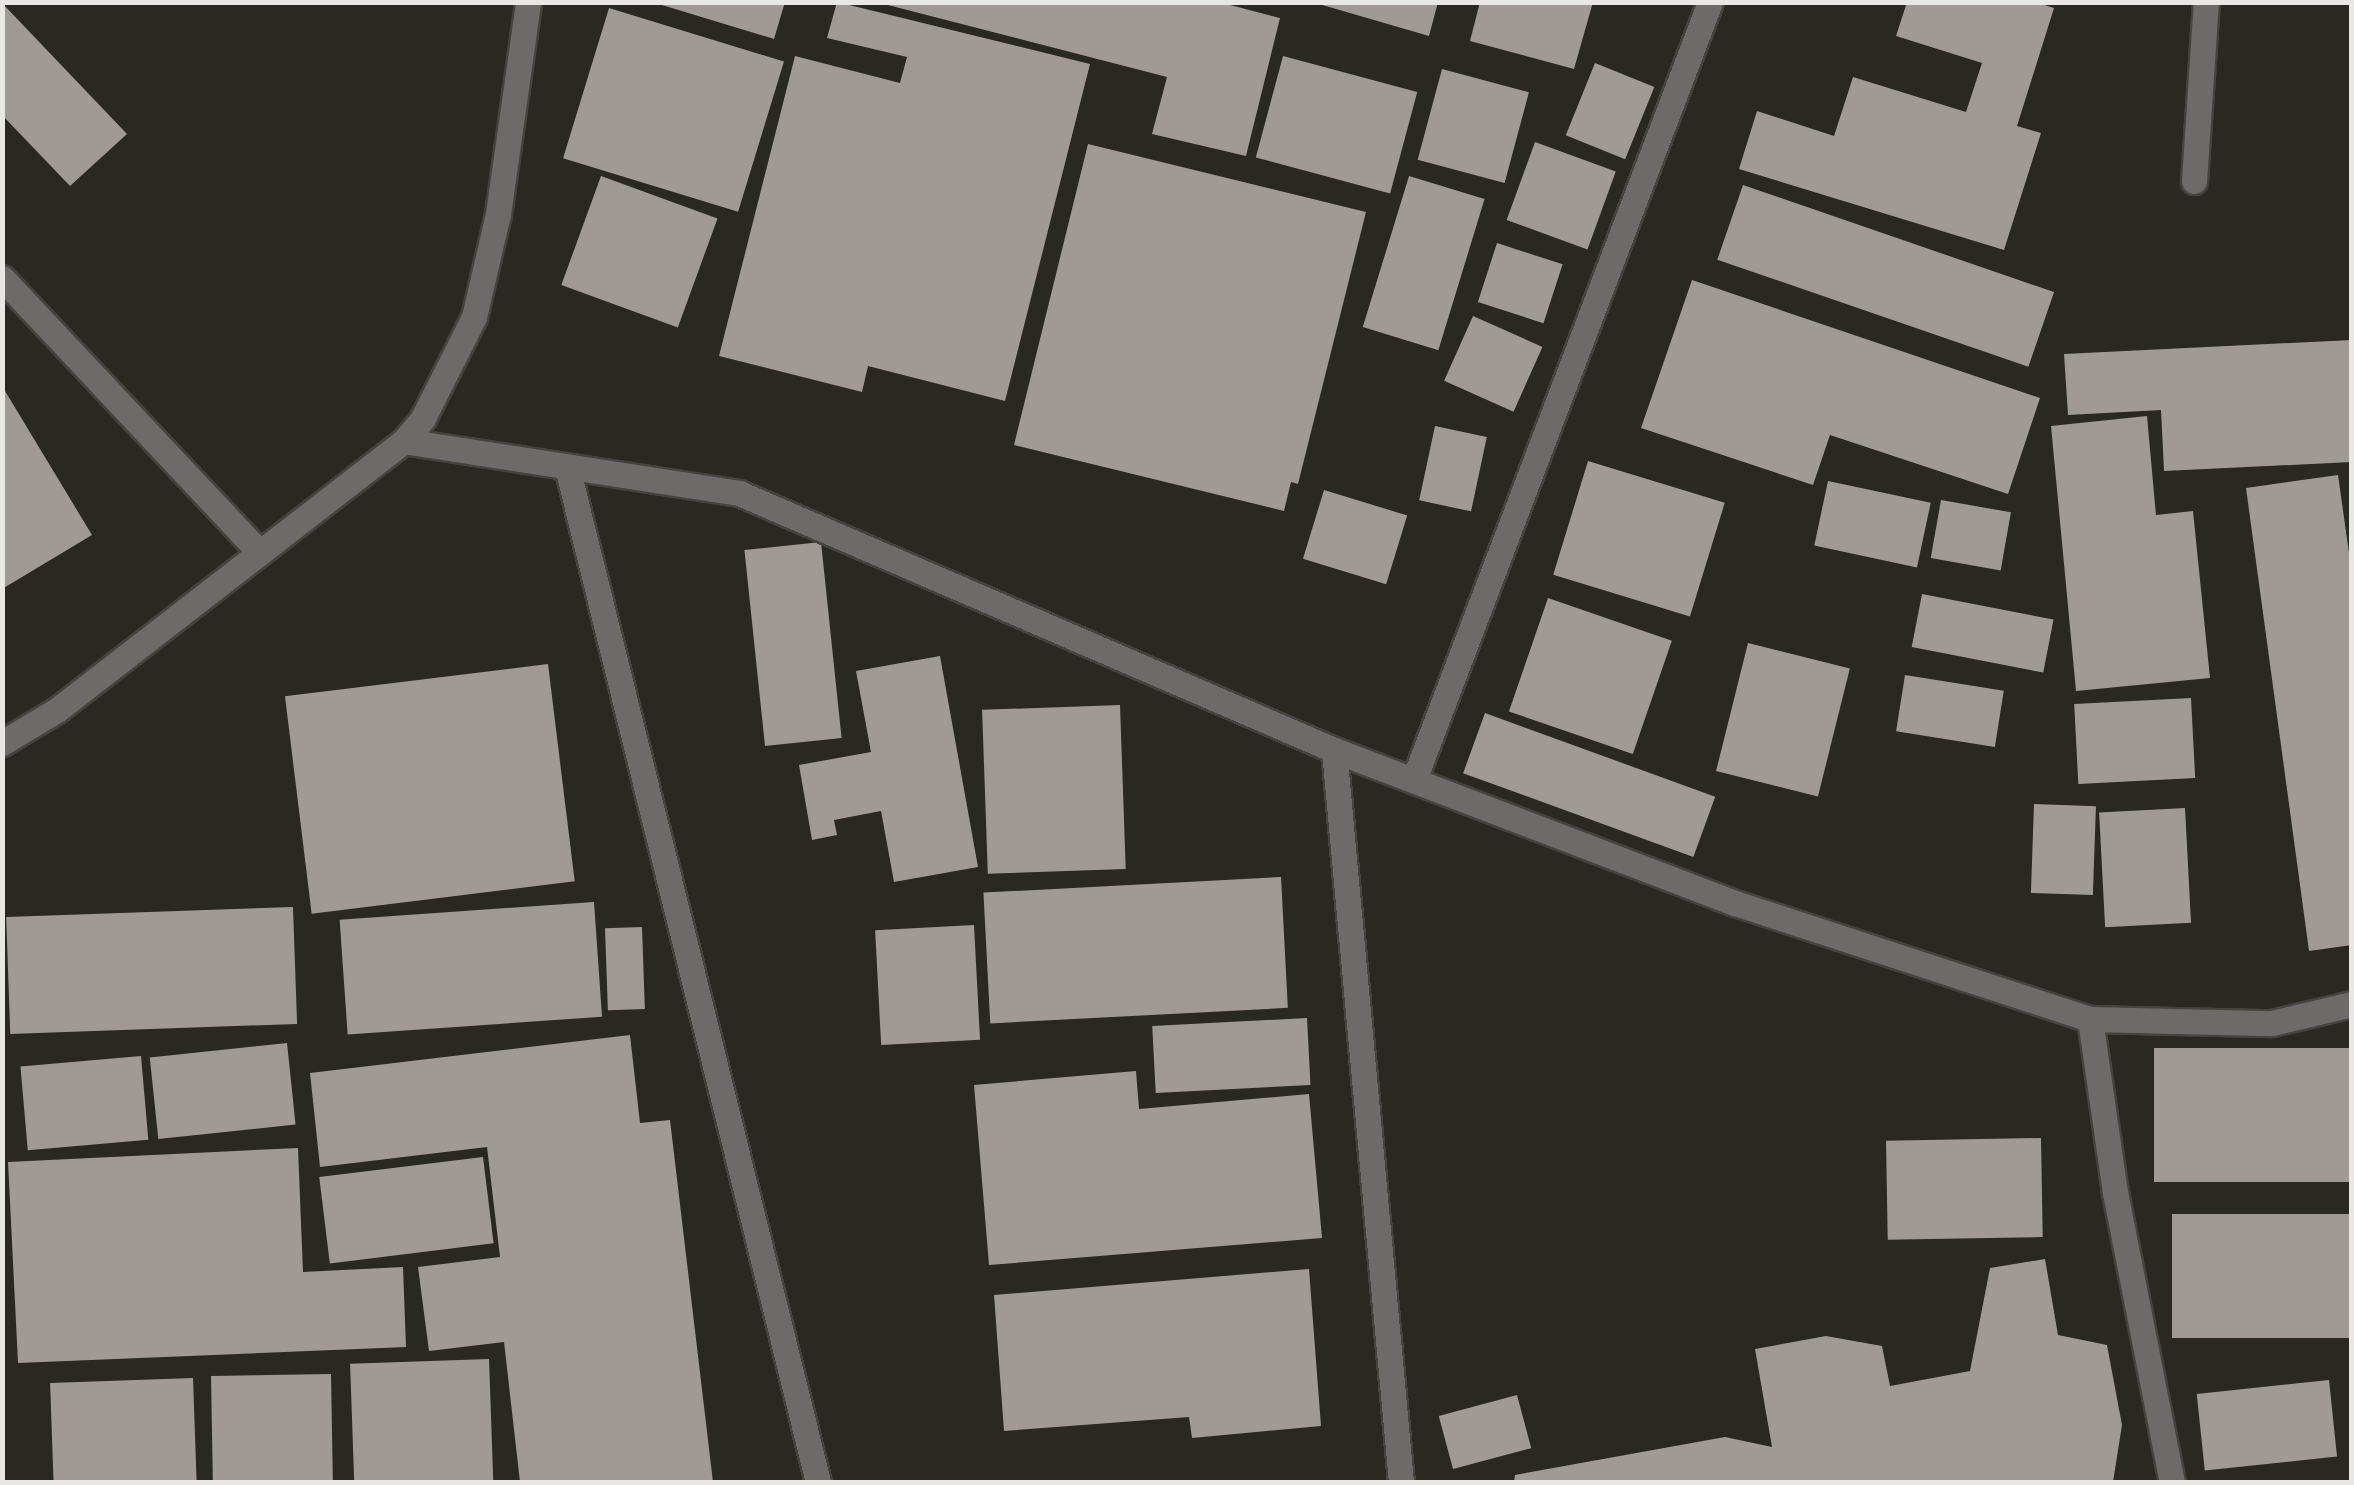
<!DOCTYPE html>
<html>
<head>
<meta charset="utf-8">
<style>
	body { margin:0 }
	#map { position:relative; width:2354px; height:1485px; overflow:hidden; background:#292823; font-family:Signika,sans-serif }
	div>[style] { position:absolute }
	.building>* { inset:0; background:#9f9a96; transform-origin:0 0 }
	.roads { filter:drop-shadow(2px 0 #44433e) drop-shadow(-2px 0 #44433e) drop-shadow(0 2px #44433e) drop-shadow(0 -2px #44433e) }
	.service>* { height:25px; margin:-12.5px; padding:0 12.5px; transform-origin:12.5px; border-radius:12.5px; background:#6c6b69 }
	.minor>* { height:25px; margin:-12.5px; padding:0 12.5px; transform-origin:12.5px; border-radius:12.5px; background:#6c6b69 }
	.tertiary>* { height:25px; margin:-12.5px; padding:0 12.5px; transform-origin:12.5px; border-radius:12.5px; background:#6c6b69 }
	span { translate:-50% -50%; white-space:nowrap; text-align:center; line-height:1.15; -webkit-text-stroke:10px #11100e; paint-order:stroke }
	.frame { position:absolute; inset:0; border:5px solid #e8e7e4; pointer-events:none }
</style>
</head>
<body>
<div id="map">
	<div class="building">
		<i style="clip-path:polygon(652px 2px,785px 2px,774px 39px)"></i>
		<i style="clip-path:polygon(837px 2px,1090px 64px,1005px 401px,868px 366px,862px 392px,719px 356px,795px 56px,900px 83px,907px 57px,827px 38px)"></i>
		<i style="clip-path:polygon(1219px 2px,1280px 18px,1246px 156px,1152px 134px,1167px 77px,884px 4px)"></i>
		<i style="clip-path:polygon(1312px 2px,1438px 2px,1429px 36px)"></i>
		<i style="clip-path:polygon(1480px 2px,1593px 2px,1574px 69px,1470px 41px)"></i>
		<i style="clip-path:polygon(1907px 2px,2035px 2px,2054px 8px,2017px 126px,2041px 133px,2004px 250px,1739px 169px,1757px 111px,1834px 136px,1853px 77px,1966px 112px,1982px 63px,1896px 36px)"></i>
		<i style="clip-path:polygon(2px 3px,127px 134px,70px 186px,2px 115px)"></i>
		<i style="left:609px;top:8px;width:183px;height:157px;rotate:17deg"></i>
		<i style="left:1283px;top:56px;width:139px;height:105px;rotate:15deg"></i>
		<i style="left:1595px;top:63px;width:64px;height:78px;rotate:22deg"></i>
		<i style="left:1442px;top:69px;width:90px;height:94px;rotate:15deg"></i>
		<i style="left:1535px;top:142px;width:86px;height:83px;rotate:20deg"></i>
		<i style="clip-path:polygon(1088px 144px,1366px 212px,1298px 484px,1291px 482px,1284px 511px,1014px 445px)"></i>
		<i style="left:601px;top:176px;width:124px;height:116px;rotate:20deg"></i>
		<i style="left:1409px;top:176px;width:79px;height:158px;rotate:17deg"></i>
		<i style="left:1743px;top:185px;width:329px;height:79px;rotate:19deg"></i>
		<i style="left:1497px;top:243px;width:69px;height:62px;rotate:18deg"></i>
		<i style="clip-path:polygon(1692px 280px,2040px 398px,2008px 494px,1830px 435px,1813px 485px,1641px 428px)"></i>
		<i style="left:1473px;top:316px;width:76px;height:71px;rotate:24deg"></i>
		<i style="clip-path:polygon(2352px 340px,2352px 462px,2164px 471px,2161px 410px,2068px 415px,2064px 354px)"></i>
		<i style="clip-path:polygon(2px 386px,92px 535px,2px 589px)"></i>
		<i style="clip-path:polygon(2147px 416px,2156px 515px,2193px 511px,2210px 678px,2076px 691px,2051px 426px)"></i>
		<i style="left:1435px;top:426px;width:53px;height:76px;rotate:12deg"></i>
		<i style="left:1588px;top:461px;width:143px;height:119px;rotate:17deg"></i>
		<i style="clip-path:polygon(2338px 475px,2352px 574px,2352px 945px,2309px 951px,2246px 488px)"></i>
		<i style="left:1828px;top:481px;width:105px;height:66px;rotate:12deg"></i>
		<i style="left:1324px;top:490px;width:87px;height:72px;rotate:17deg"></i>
		<i style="left:1941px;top:500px;width:71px;height:59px;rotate:10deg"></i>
		<i style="left:821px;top:542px;width:197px;height:77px;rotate:84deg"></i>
		<i style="left:1922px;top:594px;width:134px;height:54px;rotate:11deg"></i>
		<i style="left:1548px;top:598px;width:131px;height:120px;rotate:19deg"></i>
		<i style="left:1748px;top:643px;width:105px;height:132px;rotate:14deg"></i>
		<i style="clip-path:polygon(940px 656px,978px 867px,894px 882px,881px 811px,834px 820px,837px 835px,812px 840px,799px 765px,871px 752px,856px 671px)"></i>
		<i style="left:548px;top:664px;width:219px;height:265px;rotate:83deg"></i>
		<i style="left:1905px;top:675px;width:100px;height:57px;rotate:9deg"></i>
		<i style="left:2191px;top:698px;width:80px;height:117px;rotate:87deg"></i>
		<i style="left:1120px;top:705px;width:164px;height:138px;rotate:88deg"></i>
		<i style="left:1485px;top:713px;width:245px;height:64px;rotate:20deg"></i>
		<i style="left:2034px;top:804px;width:62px;height:89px;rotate:2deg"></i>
		<i style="left:2185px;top:808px;width:115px;height:86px;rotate:87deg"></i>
		<i style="left:1281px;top:877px;width:131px;height:298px;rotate:87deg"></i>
		<i style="left:594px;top:902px;width:115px;height:255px;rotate:86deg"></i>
		<i style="left:293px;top:907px;width:117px;height:287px;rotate:88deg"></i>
		<i style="left:974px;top:925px;width:115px;height:99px;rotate:87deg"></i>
		<i style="left:642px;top:927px;width:82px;height:37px;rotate:88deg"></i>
		<i style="left:1307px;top:1018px;width:67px;height:155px;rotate:87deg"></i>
		<i style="clip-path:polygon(630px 1035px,640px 1123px,670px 1120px,713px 1482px,520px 1482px,504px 1342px,429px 1351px,418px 1267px,500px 1257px,487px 1147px,320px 1167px,310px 1073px)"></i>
		<i style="left:287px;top:1043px;width:82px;height:138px;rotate:84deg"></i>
		<i style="left:2352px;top:1048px;width:134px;height:198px;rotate:90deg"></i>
		<i style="left:141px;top:1056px;width:84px;height:121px;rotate:85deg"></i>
		<i style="clip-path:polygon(1136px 1071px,1139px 1109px,1309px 1094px,1322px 1238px,989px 1265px,974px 1085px)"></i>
		<i style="left:2041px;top:1138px;width:99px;height:155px;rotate:89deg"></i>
		<i style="clip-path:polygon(298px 1148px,303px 1272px,403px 1267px,406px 1347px,18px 1363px,8px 1162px)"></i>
		<i style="left:483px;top:1157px;width:87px;height:165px;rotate:83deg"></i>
		<i style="left:2352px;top:1214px;width:124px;height:180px;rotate:90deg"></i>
		<i style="clip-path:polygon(2045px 1259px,2058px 1335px,2107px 1345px,2122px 1425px,2113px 1482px,1514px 1482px,1515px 1475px,1725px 1437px,1772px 1447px,1755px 1349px,1826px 1336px,1882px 1346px,1890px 1386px,1970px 1371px,1990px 1268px)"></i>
		<i style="clip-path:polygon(1309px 1269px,1321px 1426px,1192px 1438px,1189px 1417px,1004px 1431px,994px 1295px)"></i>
		<i style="left:489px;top:1359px;width:123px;height:139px;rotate:88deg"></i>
		<i style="left:331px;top:1374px;width:108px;height:120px;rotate:89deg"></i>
		<i style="left:193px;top:1378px;width:104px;height:143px;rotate:88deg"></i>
		<i style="left:2329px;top:1380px;width:77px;height:133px;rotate:84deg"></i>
		<i style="left:1517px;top:1395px;width:55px;height:81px;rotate:75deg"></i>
	</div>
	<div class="roads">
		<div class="service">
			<i style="left:2194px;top:181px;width:179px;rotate:-86.2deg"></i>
		</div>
		<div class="minor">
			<i style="left:2px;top:278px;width:374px;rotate:46.8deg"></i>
			<i style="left:404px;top:441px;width:339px;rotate:8.8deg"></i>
			<i style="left:739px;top:493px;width:648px;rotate:23.36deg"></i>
			<i style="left:1334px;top:750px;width:429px;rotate:20.9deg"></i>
			<i style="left:1735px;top:903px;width:373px;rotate:18.1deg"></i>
			<i style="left:2090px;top:1019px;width:182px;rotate:1.3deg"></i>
			<i style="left:2272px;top:1023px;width:82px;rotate:-13.4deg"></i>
			<i style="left:567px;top:467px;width:1046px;rotate:76.11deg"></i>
			<i style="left:1334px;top:750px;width:735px;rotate:84.77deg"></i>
			<i style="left:1415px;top:777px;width:829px;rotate:-69.16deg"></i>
			<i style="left:2090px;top:1019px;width:175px;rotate:81.8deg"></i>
			<i style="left:2115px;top:1192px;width:296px;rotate:78.9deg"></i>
		</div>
		<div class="tertiary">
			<i style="left:2px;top:743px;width:64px;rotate:-31deg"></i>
			<i style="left:57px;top:710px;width:439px;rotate:-37.8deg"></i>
			<i style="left:404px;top:441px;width:30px;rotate:-50deg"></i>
			<i style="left:423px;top:418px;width:113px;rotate:-63.2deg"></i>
			<i style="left:474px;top:317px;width:106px;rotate:-76.9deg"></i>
			<i style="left:498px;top:214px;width:214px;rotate:-81.9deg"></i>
		</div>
	</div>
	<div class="frame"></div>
</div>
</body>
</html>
